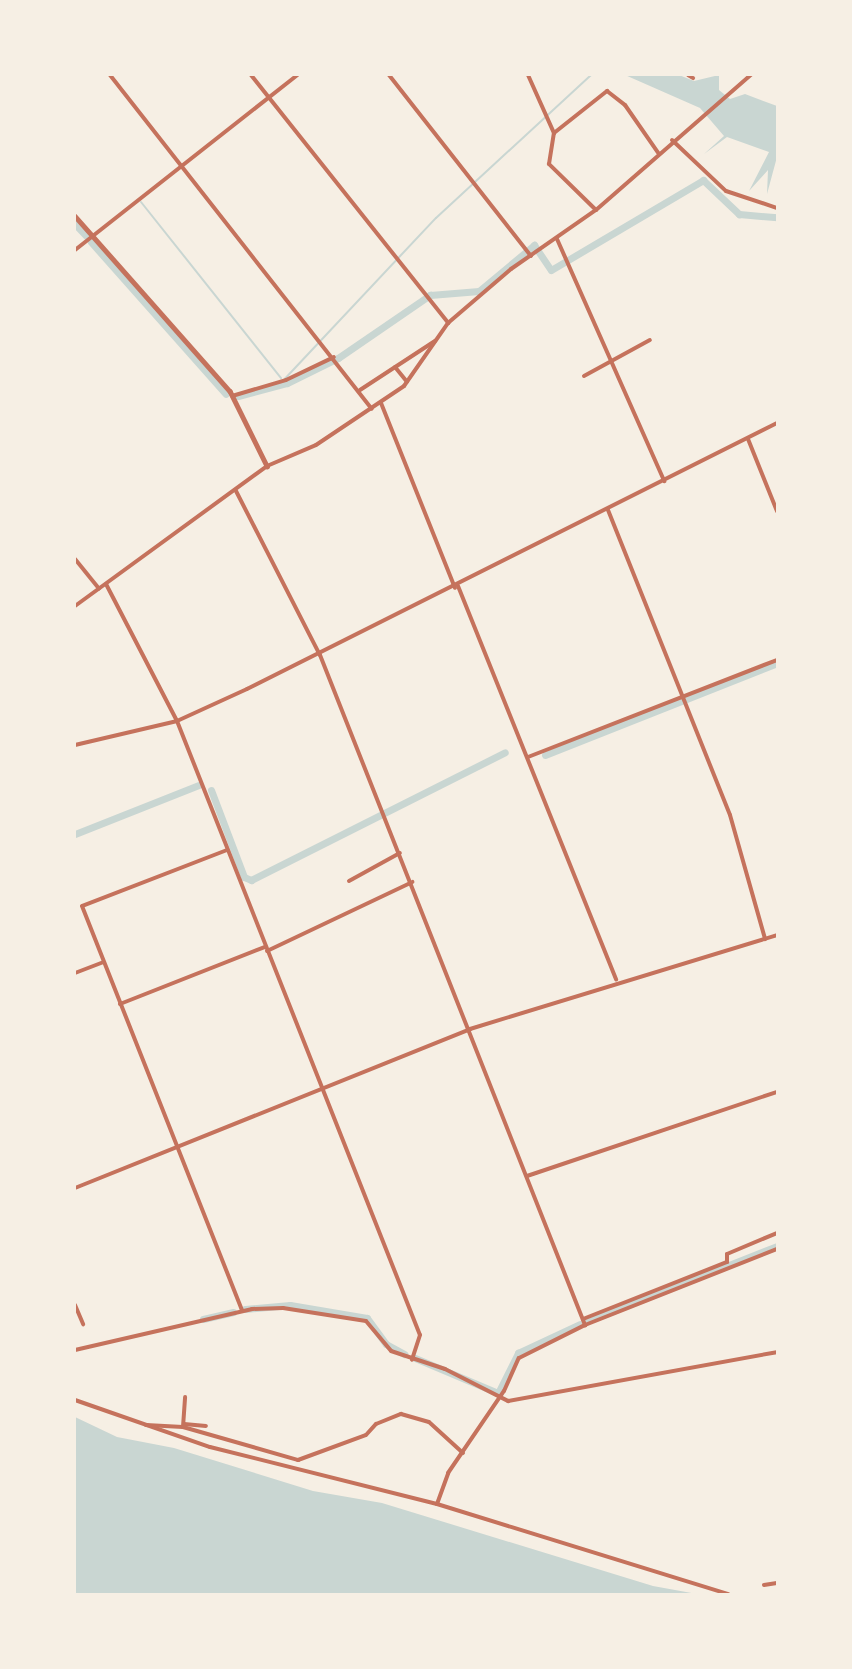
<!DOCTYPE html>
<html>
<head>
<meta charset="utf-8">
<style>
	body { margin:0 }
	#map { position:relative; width:852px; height:1669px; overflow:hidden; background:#f6efe4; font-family:Figtree,sans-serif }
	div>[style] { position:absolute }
	.water>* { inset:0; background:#c9d6d2 }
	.stream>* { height:2px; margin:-1px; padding:0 1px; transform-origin:1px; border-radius:1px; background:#c9d6d2 }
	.canal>* { height:7px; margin:-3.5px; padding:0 3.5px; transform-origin:3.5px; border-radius:3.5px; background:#c9d6d2 }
	.minor>* { height:4px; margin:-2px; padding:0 2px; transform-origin:2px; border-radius:2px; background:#c5725c }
	.tertiary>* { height:4.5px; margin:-2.25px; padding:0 2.25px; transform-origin:2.25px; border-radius:2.25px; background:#c5725c }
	span { translate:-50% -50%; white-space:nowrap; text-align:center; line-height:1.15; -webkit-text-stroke:5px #f6efe4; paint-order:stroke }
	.frame { position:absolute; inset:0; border:76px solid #f6efe4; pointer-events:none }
</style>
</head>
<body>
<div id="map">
	<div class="water">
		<i style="clip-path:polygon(625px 75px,679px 75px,694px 81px,719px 75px,719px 90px,730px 99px,745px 94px,777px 106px,777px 157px,767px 194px,768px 170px,749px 191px,769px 152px,727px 137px,704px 154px,724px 136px,700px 108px)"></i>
		<i style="clip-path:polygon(75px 1417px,117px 1437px,174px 1448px,313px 1491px,382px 1503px,653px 1586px,697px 1594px,75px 1594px)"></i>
	</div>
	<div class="stream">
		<i style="left:141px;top:202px;width:225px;rotate:51.5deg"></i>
		<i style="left:279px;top:385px;width:229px;rotate:-46.8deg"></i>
		<i style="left:436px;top:218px;width:211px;rotate:-42.7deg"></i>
	</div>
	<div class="canal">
		<i style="left:75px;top:224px;width:16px;rotate:47deg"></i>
		<i style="left:91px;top:242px;width:203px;rotate:48.4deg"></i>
		<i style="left:238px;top:396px;width:51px;rotate:-14.9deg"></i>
		<i style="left:287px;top:383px;width:57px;rotate:-26.1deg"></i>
		<i style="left:338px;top:358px;width:112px;rotate:-34.4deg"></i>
		<i style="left:430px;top:295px;width:49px;rotate:-4.7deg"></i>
		<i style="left:479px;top:291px;width:72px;rotate:-39.9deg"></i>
		<i style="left:534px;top:245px;width:30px;rotate:56deg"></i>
		<i style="left:551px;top:270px;width:177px;rotate:-30.6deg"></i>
		<i style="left:703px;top:180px;width:50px;rotate:43.4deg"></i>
		<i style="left:739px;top:214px;width:38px;rotate:5deg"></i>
		<i style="left:545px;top:755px;width:250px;rotate:-21.6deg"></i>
		<i style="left:211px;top:790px;width:93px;rotate:69.2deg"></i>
		<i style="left:244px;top:877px;width:8px;rotate:23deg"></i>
		<i style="left:251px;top:880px;width:284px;rotate:-26.7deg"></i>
		<i style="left:75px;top:834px;width:133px;rotate:-21.6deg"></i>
		<i style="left:245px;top:1309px;width:45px;rotate:-5.1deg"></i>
		<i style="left:290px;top:1305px;width:78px;rotate:9.6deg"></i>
		<i style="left:367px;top:1318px;width:32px;rotate:54deg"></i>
		<i style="left:386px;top:1344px;width:21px;rotate:29deg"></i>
		<i style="left:203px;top:1319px;width:31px;rotate:-13deg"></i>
		<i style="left:585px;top:1322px;width:206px;rotate:-21.6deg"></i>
		<i style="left:415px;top:1358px;width:90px;rotate:22.9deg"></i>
		<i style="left:498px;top:1393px;width:45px;rotate:-63.4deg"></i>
		<i style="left:518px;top:1353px;width:68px;rotate:-25.1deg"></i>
	</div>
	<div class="minor">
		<i style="left:110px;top:75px;width:424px;rotate:51.9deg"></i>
		<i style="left:251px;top:75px;width:317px;rotate:51.5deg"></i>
		<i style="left:389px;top:75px;width:230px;rotate:51.9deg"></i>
		<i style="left:528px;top:75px;width:64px;rotate:65.9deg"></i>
		<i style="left:688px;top:75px;width:6px;rotate:31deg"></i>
		<i style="left:672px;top:140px;width:74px;rotate:43.4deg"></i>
		<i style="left:726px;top:191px;width:54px;rotate:18.4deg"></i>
		<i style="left:596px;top:210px;width:66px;rotate:-135.6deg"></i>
		<i style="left:549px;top:164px;width:31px;rotate:-81deg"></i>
		<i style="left:554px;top:133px;width:68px;rotate:-38.4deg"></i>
		<i style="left:607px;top:91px;width:23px;rotate:38deg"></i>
		<i style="left:625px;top:105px;width:60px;rotate:55.2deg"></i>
		<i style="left:557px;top:239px;width:265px;rotate:66.1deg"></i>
		<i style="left:75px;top:250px;width:283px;rotate:-38.2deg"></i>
		<i style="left:395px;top:367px;width:19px;rotate:51deg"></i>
		<i style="left:584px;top:376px;width:75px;rotate:-28.6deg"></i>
		<i style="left:360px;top:390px;width:90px;rotate:-33.2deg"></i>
		<i style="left:232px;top:396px;width:56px;rotate:-16.5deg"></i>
		<i style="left:286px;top:380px;width:53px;rotate:-25.6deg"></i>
		<i style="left:381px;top:403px;width:199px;rotate:68.2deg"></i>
		<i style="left:748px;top:439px;width:78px;rotate:68.1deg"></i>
		<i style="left:236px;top:491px;width:184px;rotate:62.9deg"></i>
		<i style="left:320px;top:655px;width:721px;rotate:68.42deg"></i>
		<i style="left:608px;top:510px;width:328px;rotate:68.2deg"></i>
		<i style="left:730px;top:815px;width:129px;rotate:74.2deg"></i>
		<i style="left:75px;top:559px;width:38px;rotate:51deg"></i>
		<i style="left:106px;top:584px;width:154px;rotate:62.6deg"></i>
		<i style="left:177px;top:721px;width:660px;rotate:68.41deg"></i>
		<i style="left:420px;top:1335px;width:26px;rotate:108deg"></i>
		<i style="left:458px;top:586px;width:424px;rotate:68.1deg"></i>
		<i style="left:75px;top:606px;width:238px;rotate:-36.1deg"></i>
		<i style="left:267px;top:466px;width:53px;rotate:-23.2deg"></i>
		<i style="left:316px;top:445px;width:106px;rotate:-33.8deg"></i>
		<i style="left:404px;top:386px;width:77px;rotate:-55.1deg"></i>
		<i style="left:448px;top:323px;width:83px;rotate:-40.6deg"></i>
		<i style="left:511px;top:269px;width:103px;rotate:-34.8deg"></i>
		<i style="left:596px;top:210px;width:206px;rotate:-41.1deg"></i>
		<i style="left:75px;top:745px;width:105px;rotate:-13.2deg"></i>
		<i style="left:177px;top:721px;width:77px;rotate:-24.6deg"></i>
		<i style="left:247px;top:689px;width:593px;rotate:-26.65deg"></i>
		<i style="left:528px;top:757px;width:267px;rotate:-21.3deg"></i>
		<i style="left:227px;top:850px;width:155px;rotate:158.9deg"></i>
		<i style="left:82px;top:906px;width:435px;rotate:68.4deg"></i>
		<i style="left:349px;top:881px;width:58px;rotate:-28.8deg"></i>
		<i style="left:267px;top:951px;width:161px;rotate:-25.4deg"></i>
		<i style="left:75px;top:973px;width:30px;rotate:-21deg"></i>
		<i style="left:120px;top:1004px;width:156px;rotate:-21.5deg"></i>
		<i style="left:527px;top:1176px;width:264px;rotate:-18.6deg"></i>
		<i style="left:75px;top:1188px;width:426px;rotate:-21.9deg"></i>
		<i style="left:470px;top:1029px;width:321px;rotate:-17deg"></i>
		<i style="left:75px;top:1305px;width:21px;rotate:67deg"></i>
		<i style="left:583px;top:1319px;width:155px;rotate:-21.6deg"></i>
		<i style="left:727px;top:1262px;width:8px;rotate:-90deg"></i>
		<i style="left:727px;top:1254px;width:54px;rotate:-22.8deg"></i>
		<i style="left:75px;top:1350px;width:182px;rotate:-13deg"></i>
		<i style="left:252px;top:1309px;width:31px;rotate:-2deg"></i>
		<i style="left:283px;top:1308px;width:84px;rotate:8.9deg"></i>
		<i style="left:366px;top:1321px;width:39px;rotate:50deg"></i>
		<i style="left:391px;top:1351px;width:57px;rotate:18.4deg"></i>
		<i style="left:445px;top:1369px;width:71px;rotate:26.9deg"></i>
		<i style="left:508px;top:1401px;width:273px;rotate:-10.3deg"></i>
		<i style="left:75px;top:1400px;width:143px;rotate:19.2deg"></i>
		<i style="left:210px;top:1447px;width:234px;rotate:14.1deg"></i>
		<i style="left:437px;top:1504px;width:305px;rotate:17.2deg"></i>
		<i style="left:184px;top:1424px;width:22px;rotate:5deg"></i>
		<i style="left:146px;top:1425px;width:37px;rotate:3deg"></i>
		<i style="left:183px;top:1427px;width:120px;rotate:16deg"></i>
		<i style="left:298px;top:1460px;width:72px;rotate:-20.2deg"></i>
		<i style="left:366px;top:1435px;width:15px;rotate:-48deg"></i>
		<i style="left:376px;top:1424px;width:27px;rotate:-22deg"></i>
		<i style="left:401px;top:1414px;width:29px;rotate:16deg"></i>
		<i style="left:429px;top:1422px;width:46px;rotate:42.4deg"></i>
		<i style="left:183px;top:1427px;width:30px;rotate:-86deg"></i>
		<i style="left:437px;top:1504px;width:33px;rotate:-70deg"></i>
		<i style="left:448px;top:1473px;width:99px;rotate:-55.7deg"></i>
		<i style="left:504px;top:1391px;width:36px;rotate:-66deg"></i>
		<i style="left:519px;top:1358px;width:74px;rotate:-26.6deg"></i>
		<i style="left:585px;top:1325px;width:206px;rotate:-21.6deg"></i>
		<i style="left:764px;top:1585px;width:13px;rotate:-9deg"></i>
	</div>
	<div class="tertiary">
		<i style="left:75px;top:216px;width:234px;rotate:48.5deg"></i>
		<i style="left:230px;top:391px;width:84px;rotate:63.7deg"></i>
	</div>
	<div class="frame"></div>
</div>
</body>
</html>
